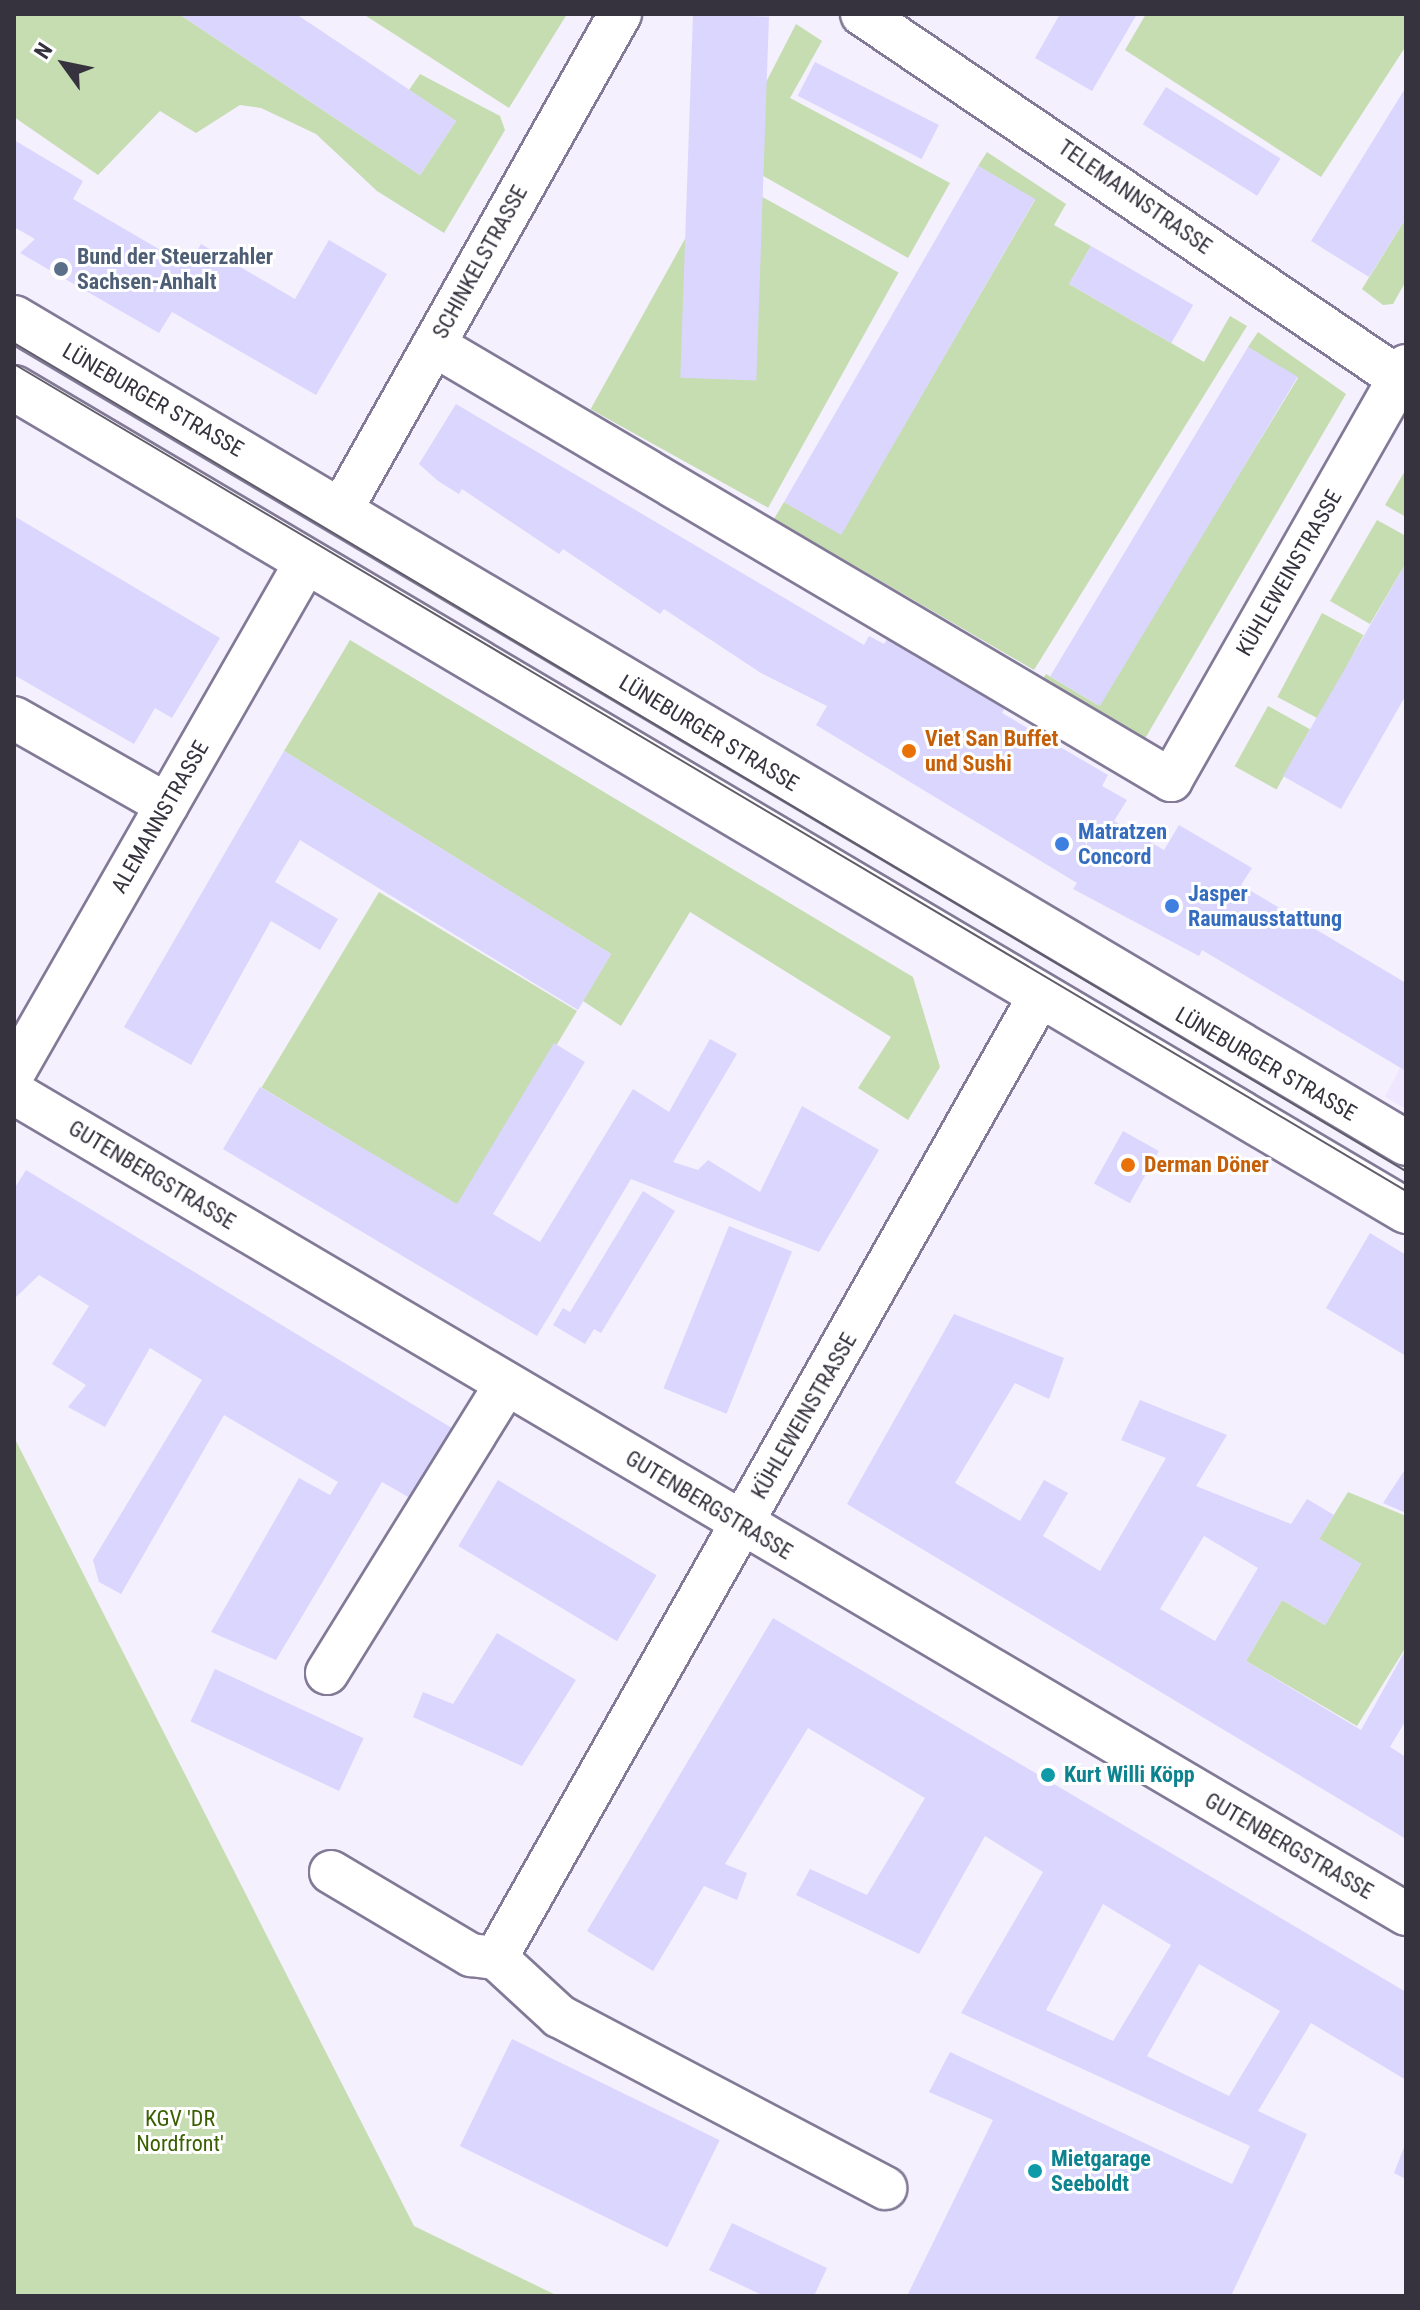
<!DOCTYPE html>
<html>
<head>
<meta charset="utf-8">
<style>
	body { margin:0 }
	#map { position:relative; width:1420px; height:2310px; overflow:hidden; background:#f4f0fd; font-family:"Roboto Condensed",sans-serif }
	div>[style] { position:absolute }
	.built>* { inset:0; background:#eee7ff }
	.green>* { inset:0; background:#c6ddb2; transform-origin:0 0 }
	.building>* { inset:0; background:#dbd6fe; transform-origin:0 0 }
	.roads { filter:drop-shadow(2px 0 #827a96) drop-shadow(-2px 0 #827a96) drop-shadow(0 2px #827a96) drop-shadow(0 -2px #827a96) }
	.minor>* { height:42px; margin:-21px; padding:0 21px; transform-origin:21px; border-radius:21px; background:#fff }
	.major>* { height:44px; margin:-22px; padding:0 22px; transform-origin:22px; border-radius:22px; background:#fff }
	.tram>* { height:2px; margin:-1px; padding:0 1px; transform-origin:1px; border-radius:1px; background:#605c69 }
	.dots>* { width:22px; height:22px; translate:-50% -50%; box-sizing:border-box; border:4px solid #fff; border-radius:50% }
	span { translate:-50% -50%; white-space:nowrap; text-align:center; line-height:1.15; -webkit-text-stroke:6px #fff; paint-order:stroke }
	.street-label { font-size:22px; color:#36323e }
	.service-label { font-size:22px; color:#4e5e75; font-weight:700 }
	.left { translate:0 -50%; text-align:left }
	.food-label { font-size:22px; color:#c56008; font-weight:700 }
	.shop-label { font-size:22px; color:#366cbe; font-weight:700 }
	.culture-label { font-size:22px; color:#0d838f; font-weight:700 }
	.park-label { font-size:22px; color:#3a5f00 }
	.frame { position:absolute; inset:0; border:16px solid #36323e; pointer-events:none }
	.north { position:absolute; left:24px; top:24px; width:80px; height:80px; -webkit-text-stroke:6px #fff; paint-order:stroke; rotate:303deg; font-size:22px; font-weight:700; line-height:32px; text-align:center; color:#36323e }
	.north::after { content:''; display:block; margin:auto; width:28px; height:36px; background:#36323e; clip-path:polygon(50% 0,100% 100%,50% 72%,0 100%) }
</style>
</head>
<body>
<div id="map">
	<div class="built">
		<i style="clip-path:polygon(1406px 1056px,1406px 1109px,1385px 1097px)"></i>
	</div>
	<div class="green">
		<i style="clip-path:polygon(14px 14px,179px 14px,420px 175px,456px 121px,409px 90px,420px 74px,500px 116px,505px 130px,444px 233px,377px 191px,316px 134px,261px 108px,240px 105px,196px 133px,160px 111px,98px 175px,14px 117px)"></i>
		<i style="clip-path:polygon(363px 14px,567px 14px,509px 108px)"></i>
		<i style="clip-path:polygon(1146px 14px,1406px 14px,1406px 46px,1321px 177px,1125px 50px)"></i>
		<i style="clip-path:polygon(796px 24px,822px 41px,790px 98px,950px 183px,908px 258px,728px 156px)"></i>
		<i style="clip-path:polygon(987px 152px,1066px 204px,1054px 225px,1091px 246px,1069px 284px,1204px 362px,1230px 316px,1247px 326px,1034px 670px,774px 519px,784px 502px,841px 534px,1035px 200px,978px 166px)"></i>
		<i style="left:721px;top:174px;width:203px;height:269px;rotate:29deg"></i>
		<i style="clip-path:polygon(1406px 218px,1406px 281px,1393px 304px,1383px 305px,1362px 289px)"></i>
		<i style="clip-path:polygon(1258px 332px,1346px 394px,1143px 742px,1038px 686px,1046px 674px,1098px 705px,1298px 378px,1248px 347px)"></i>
		<i style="clip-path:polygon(1406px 469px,1406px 517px,1385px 505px)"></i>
		<i style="clip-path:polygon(1377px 520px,1406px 536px,1406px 563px,1370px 624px,1330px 601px)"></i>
		<i style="left:1322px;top:613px;width:47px;height:95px;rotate:28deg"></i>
		<i style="clip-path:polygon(350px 640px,913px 977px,940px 1067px,908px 1120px,858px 1088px,891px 1037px,690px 912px,621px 1026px,583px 1001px,611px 954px,284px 751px)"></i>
		<i style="left:1268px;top:706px;width:48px;height:69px;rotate:29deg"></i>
		<i style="left:379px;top:892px;width:231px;height:228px;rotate:31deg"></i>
		<i style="clip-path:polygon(14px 1437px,414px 2226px,558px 2296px,14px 2296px)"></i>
		<i style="clip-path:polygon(1348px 1492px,1406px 1516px,1406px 1647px,1357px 1726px,1246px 1661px,1282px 1600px,1325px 1625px,1361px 1564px,1319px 1539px)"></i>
	</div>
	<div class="building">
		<i style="clip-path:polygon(179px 14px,296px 14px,456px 121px,420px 175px)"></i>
		<i style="left:693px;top:14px;width:76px;height:364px;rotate:2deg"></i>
		<i style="clip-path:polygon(1060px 14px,1137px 14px,1092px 91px,1035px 58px)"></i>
		<i style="left:815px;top:62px;width:139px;height:38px;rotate:27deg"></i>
		<i style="left:1166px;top:87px;width:135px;height:44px;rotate:32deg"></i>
		<i style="clip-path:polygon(1406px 87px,1406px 218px,1369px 277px,1311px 241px)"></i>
		<i style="clip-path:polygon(14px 140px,83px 181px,73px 199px,188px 266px,201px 244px,295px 299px,329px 240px,387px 274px,316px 395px,172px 312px,159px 333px,20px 253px,35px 239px,14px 227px)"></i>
		<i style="left:978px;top:166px;width:66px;height:388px;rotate:30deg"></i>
		<i style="left:1091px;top:246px;width:118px;height:44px;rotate:30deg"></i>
		<i style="left:1248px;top:347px;width:58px;height:384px;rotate:31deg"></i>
		<i style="clip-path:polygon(456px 404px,864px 645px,869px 636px,884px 644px,893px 629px,1011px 697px,1002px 713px,1108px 775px,1102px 786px,1127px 800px,1114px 821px,1164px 850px,1179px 825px,1252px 868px,1241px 885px,1406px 983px,1406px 1071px,1202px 950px,1199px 956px,1073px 889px,1077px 883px,816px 725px,827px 706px,761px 673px,664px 609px,660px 614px,563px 549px,559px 554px,462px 489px,459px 494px,438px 481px,419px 464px)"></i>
		<i style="clip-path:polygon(14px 516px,220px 638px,172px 718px,155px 708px,134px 744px,14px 675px)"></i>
		<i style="clip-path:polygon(1406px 563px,1406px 695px,1341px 809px,1283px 776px)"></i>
		<i style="clip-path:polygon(284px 751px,611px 954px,578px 1010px,300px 840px,275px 882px,338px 919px,320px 950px,271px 921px,191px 1065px,124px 1027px)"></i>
		<i style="clip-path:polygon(710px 1039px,737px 1054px,673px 1162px,698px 1170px,708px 1160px,760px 1192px,802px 1106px,879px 1150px,819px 1252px,631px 1179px,537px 1336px,223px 1149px,260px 1087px,457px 1204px,554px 1043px,585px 1062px,493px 1214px,540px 1242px,633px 1089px,669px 1112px)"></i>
		<i style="left:1123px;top:1131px;width:41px;height:60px;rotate:29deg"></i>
		<i style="clip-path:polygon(26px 1170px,460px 1433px,417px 1502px,382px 1482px,276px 1660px,211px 1632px,299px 1478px,330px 1495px,338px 1482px,224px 1415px,121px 1594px,99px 1582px,93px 1560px,202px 1380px,150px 1348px,105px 1427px,68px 1407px,86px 1385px,52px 1364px,89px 1306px,39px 1275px,14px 1299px,14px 1189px)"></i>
		<i style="clip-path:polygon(643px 1191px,675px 1211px,601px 1333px,594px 1329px,585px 1344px,553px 1325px,563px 1308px,570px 1312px)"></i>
		<i style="left:729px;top:1226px;width:68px;height:175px;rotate:22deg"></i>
		<i style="clip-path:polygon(1370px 1233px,1406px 1255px,1406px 1356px,1326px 1308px)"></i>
		<i style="clip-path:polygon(evenodd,954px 1314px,1064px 1358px,1049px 1399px,1015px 1383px,955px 1483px,1020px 1521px,1044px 1480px,1068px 1493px,1043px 1536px,1100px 1571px,1166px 1458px,1121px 1440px,1140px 1400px,1227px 1435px,1196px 1486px,1291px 1524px,1307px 1499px,1334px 1515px,1319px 1539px,1361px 1564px,1325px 1625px,1282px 1600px,1246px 1661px,1361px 1730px,1406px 1649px,1406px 1720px,1390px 1747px,1406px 1757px,1406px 1839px,847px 1504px,954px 1314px,1204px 1536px,1258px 1568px,1215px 1641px,1160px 1609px,1204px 1536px)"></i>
		<i style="clip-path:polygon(1406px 1468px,1406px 1513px,1383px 1503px)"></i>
		<i style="left:498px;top:1480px;width:185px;height:77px;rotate:31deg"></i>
		<i style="clip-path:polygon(evenodd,773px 1618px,1406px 1992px,1406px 2080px,1311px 2023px,1258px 2111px,1307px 2134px,1231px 2296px,907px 2296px,993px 2120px,929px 2092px,950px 2052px,1232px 2184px,1250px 2146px,961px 2013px,1043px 1872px,985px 1836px,919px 1954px,796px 1895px,810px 1869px,867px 1895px,925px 1798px,808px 1728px,725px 1864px,747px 1873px,737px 1900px,704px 1886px,653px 1971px,587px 1931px,773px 1618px,1103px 1904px,1171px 1945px,1113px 2041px,1046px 2010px,1103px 1904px,773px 1618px,1199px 1964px,1280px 2011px,1229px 2096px,1147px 2056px,1199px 1964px)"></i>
		<i style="clip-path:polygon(497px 1633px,576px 1680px,522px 1766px,413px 1717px,423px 1692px,453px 1704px)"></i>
		<i style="left:215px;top:1669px;width:164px;height:58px;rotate:25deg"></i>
		<i style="left:512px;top:2039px;width:231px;height:119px;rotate:26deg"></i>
		<i style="clip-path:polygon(1406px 2142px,1406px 2179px,1394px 2173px)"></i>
		<i style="clip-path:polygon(732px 2223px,827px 2268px,814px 2296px,764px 2296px,709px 2270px)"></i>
	</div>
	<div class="roads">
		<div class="minor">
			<i style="left:862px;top:14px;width:657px;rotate:34.15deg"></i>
			<i style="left:434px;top:345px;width:856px;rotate:30.55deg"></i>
			<i style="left:1171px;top:780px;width:476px;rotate:-60.4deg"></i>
			<i style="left:341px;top:510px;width:569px;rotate:-60.64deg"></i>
			<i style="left:14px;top:718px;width:176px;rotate:29.6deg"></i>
			<i style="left:14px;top:1072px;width:588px;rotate:-60.21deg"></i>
			<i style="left:14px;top:1093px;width:1616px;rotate:30.53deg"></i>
			<i style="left:327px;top:1673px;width:340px;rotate:-58.2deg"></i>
			<i style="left:331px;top:1872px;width:163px;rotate:30.7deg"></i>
			<i style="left:471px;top:1955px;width:25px;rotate:7deg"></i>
			<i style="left:496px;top:1958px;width:86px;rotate:42.6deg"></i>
			<i style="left:559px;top:2016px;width:369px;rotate:27.8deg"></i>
			<i style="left:496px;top:1958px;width:1102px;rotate:-60.53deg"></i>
		</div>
		<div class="major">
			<i style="left:14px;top:318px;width:1618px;rotate:30.65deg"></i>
			<i style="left:14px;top:388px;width:1617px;rotate:30.59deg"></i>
		</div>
	</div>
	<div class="tram">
		<i style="left:14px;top:343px;width:1620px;rotate:30.75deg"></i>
		<i style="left:14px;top:364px;width:1619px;rotate:30.71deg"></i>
	</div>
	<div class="dots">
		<i style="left:61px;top:269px;background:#5c6f8a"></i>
		<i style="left:909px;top:751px;background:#e8710a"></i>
		<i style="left:1062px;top:844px;background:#3f7fe0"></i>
		<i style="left:1172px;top:906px;background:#3f7fe0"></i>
		<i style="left:1128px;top:1165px;background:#e8710a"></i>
		<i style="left:1048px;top:1775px;background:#0f9aa8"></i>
		<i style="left:1035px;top:2171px;background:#0f9aa8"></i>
	</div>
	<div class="street-label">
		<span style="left:1135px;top:197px;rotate:35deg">TELEMANNSTRASSE</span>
		<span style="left:480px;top:262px;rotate:-61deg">SCHINKELSTRASSE</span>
		<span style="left:153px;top:400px;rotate:30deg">LÜNEBURGER STRASSE</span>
		<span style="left:1289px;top:573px;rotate:-60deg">KÜHLEWEINSTRASSE</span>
		<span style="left:709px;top:733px;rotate:31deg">LÜNEBURGER STRASSE</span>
		<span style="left:160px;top:817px;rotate:-60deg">ALEMANNSTRASSE</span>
		<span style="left:1266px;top:1064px;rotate:30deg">LÜNEBURGER STRASSE</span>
		<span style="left:152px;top:1175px;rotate:31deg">GUTENBERGSTRASSE</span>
		<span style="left:804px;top:1416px;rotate:-60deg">KÜHLEWEINSTRASSE</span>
		<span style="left:709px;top:1505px;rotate:31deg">GUTENBERGSTRASSE</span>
		<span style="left:1289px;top:1846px;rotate:30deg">GUTENBERGSTRASSE</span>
	</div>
	<div class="service-label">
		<span class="left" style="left:77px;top:269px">Bund der Steuerzahler<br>Sachsen-Anhalt</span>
	</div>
	<div class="food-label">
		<span class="left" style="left:925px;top:751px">Viet San Buffet<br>und Sushi</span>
		<span class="left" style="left:1144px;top:1165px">Derman Döner</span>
	</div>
	<div class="shop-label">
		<span class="left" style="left:1078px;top:844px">Matratzen<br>Concord</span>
		<span class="left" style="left:1188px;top:906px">Jasper<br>Raumausstattung</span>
	</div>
	<div class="culture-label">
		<span class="left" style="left:1064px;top:1775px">Kurt Willi Köpp</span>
		<span class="left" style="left:1051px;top:2171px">Mietgarage<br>Seeboldt</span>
	</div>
	<div class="park-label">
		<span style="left:180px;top:2131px">KGV 'DR<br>Nordfront'</span>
	</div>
	<div class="frame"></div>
	<div class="north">N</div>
</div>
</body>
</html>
